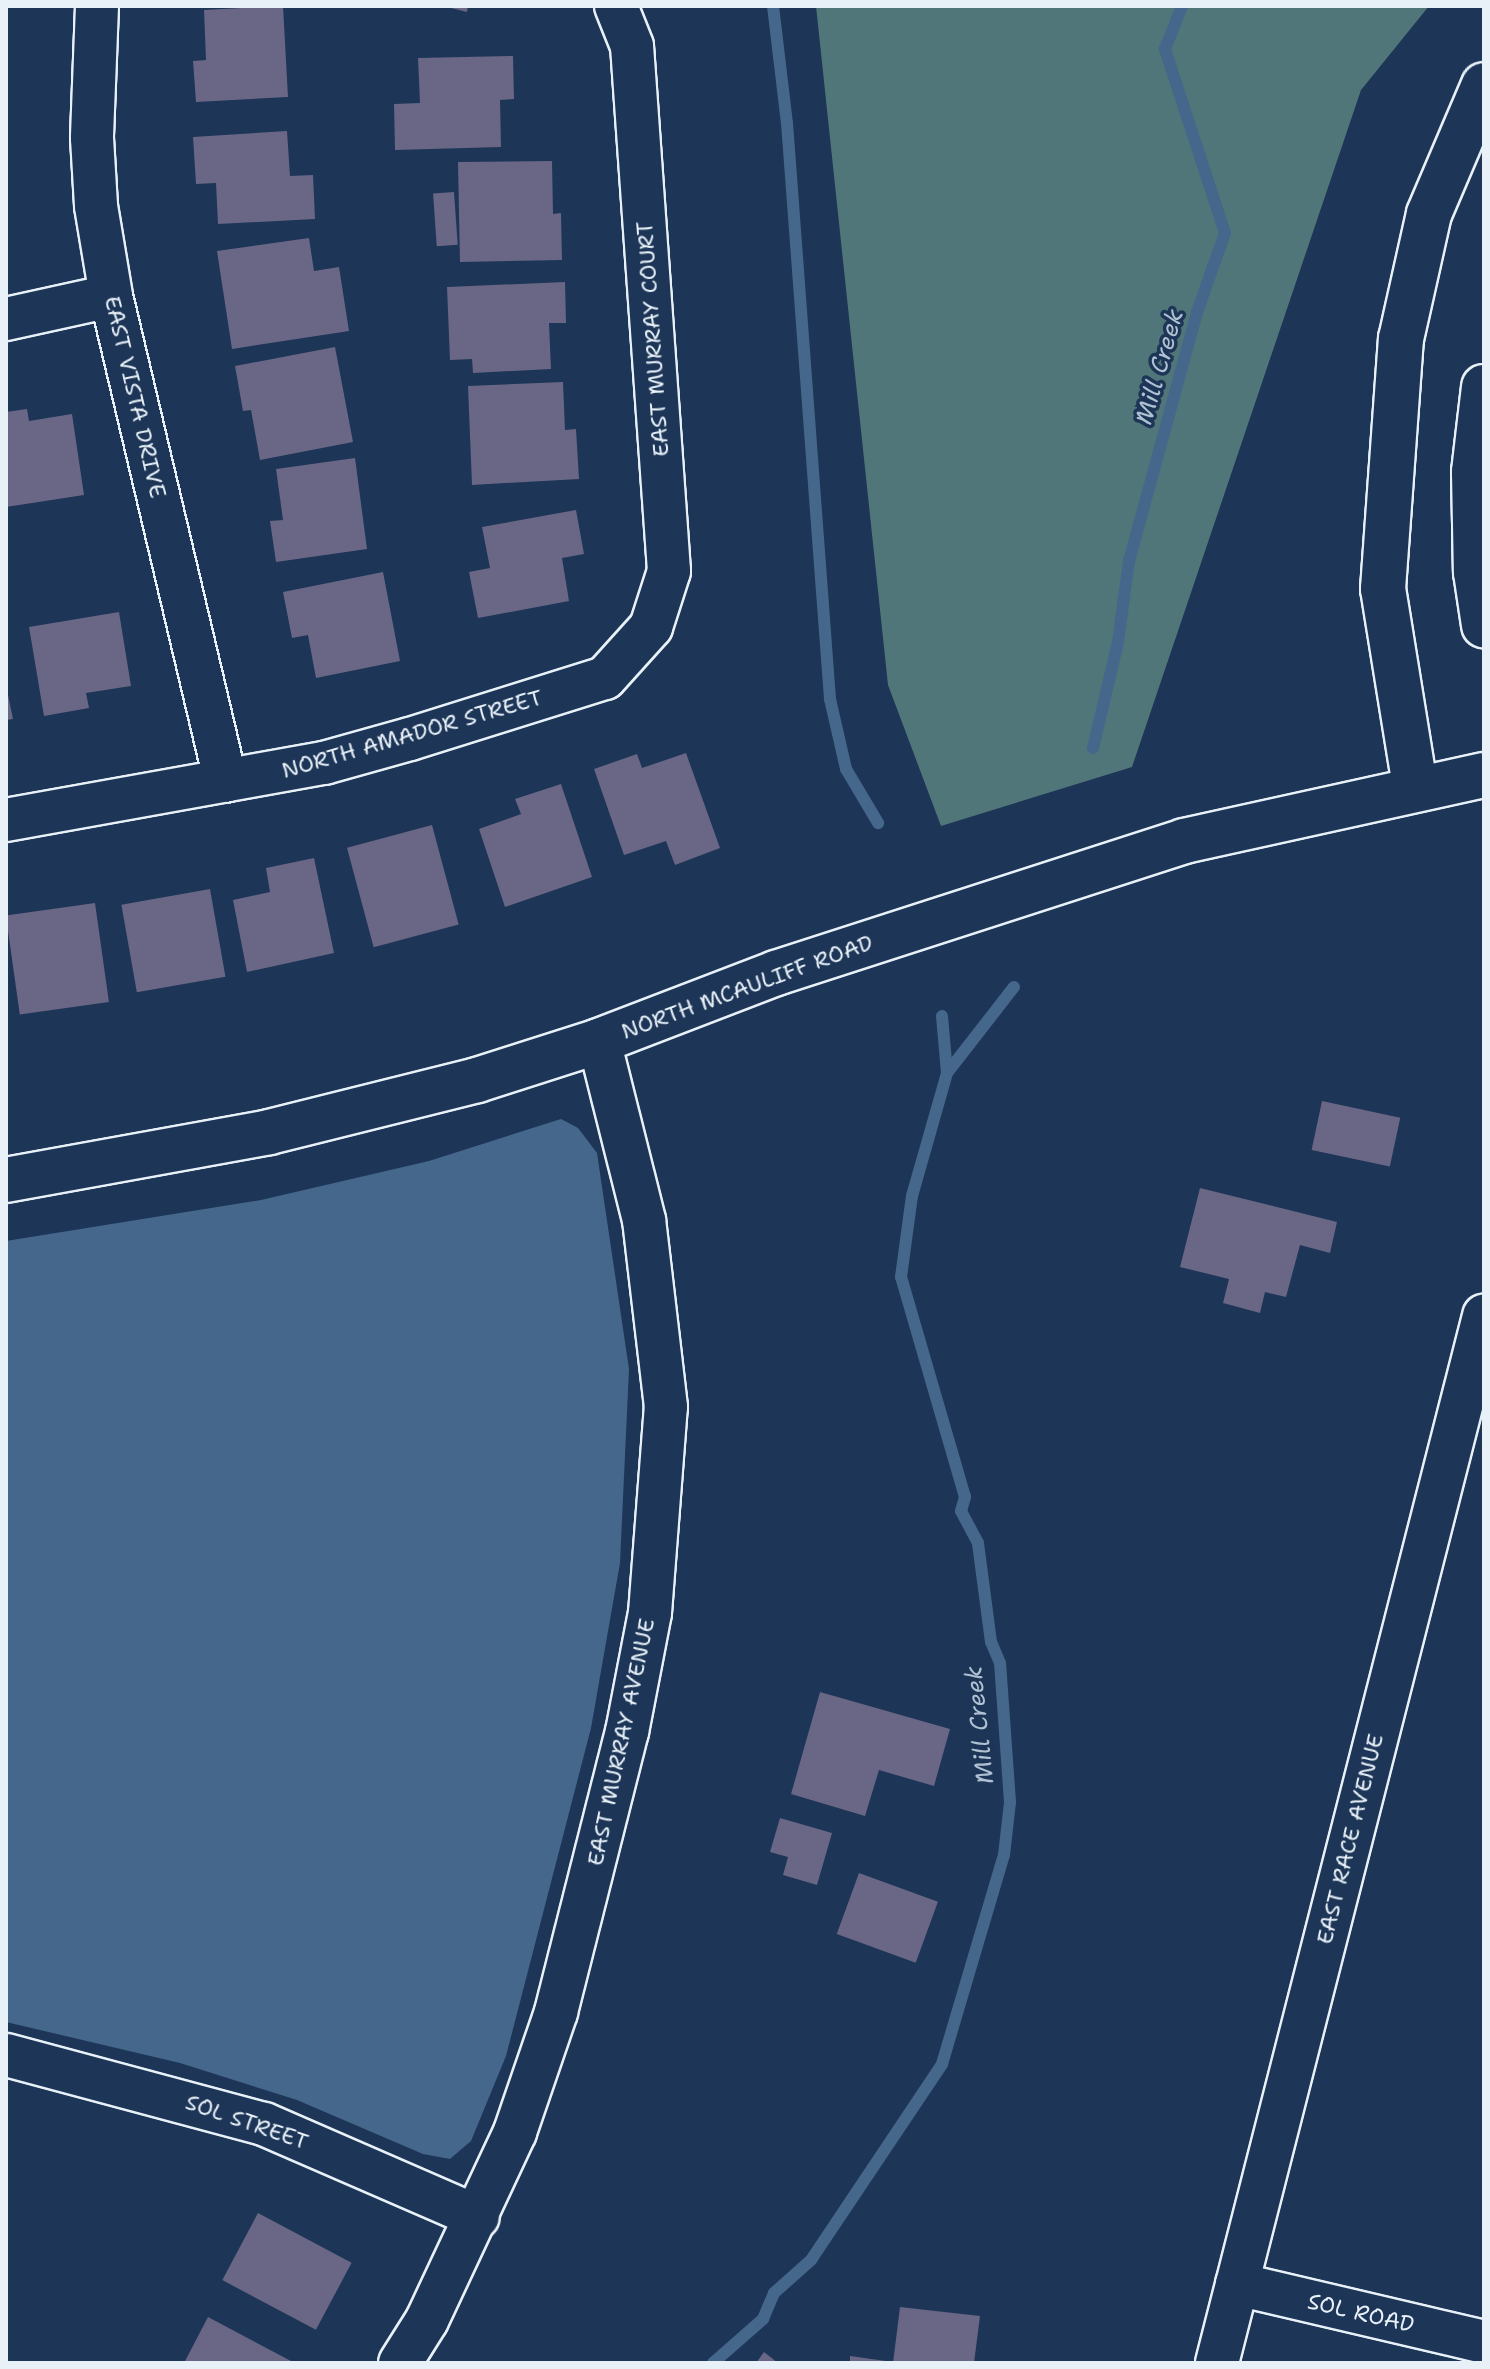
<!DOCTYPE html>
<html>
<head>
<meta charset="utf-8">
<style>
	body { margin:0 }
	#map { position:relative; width:1490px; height:2369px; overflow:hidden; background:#1d3557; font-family:"Shantell Sans",sans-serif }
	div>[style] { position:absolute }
	.green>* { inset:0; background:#507679 }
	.water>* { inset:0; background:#45678c }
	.stream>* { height:12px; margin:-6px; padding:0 6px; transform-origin:6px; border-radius:6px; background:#45678c }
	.building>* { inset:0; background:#6a6685; transform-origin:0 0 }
	.roads { filter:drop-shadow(2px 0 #e8f1f8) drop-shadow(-2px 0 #e8f1f8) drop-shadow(0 2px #e8f1f8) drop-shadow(0 -2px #e8f1f8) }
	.street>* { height:42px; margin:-21px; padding:0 21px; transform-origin:21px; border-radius:21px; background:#1d3557 }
	.secondary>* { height:44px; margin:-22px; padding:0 22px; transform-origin:22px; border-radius:22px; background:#1d3557 }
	span { translate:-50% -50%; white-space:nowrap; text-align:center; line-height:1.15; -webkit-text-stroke:7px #1d3557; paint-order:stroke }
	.street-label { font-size:22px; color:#e8f1f8 }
	.water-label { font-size:24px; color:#afc1d2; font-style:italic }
	.frame { position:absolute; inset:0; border:8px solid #e8f1f8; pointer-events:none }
</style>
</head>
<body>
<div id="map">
	<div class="green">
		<i style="clip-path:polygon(816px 6px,1429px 6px,1361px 90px,1132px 767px,941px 826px,888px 685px)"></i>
	</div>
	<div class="water">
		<i style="clip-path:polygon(561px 1119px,578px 1128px,597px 1153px,629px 1369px,620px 1563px,591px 1728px,506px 2056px,471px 2141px,450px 2159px,423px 2154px,297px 2100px,180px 2063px,6px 2022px,6px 1241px,261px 1200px,429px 1161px)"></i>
	</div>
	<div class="stream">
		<i style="left:773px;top:6px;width:118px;rotate:83.2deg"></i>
		<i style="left:787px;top:123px;width:578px;rotate:85.73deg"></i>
		<i style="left:830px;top:699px;width:72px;rotate:77.1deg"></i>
		<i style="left:846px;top:769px;width:63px;rotate:59.3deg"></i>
		<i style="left:1093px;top:748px;width:109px;rotate:-76.7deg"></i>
		<i style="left:1118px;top:642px;width:82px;rotate:-82.3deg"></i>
		<i style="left:1129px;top:561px;width:258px;rotate:-74.7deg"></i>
		<i style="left:1197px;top:312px;width:84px;rotate:-70.5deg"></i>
		<i style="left:1225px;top:233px;width:194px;rotate:-108.1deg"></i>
		<i style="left:1165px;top:49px;width:46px;rotate:-68.4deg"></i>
		<i style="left:942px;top:1016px;width:57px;rotate:85deg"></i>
		<i style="left:713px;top:2363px;width:67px;rotate:-41.3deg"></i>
		<i style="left:763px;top:2319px;width:28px;rotate:-67deg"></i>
		<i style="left:774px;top:2293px;width:50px;rotate:-41.7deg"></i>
		<i style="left:811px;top:2260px;width:236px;rotate:-56.2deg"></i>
		<i style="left:942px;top:2064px;width:218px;rotate:-73.5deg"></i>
		<i style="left:1004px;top:1855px;width:53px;rotate:-83.5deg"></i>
		<i style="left:1010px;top:1802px;width:139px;rotate:-94.1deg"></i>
		<i style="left:1000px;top:1663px;width:23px;rotate:-113deg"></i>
		<i style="left:991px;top:1642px;width:100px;rotate:-97.5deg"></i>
		<i style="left:978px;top:1543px;width:36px;rotate:-118deg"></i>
		<i style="left:961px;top:1511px;width:15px;rotate:-74deg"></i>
		<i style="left:965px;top:1497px;width:229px;rotate:-106.2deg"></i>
		<i style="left:901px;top:1277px;width:82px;rotate:-82.3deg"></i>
		<i style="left:912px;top:1196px;width:128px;rotate:-74.1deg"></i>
		<i style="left:947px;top:1073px;width:109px;rotate:-52.1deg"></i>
	</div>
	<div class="building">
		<i style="clip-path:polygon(283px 6px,288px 97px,196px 102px,193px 61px,206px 60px,204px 10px)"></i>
		<i style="clip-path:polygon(443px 6px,468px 6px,467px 12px)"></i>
		<i style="clip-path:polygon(513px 56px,514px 99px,500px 100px,501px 147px,395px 150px,394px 104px,420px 103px,418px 58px)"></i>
		<i style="clip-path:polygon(287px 131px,290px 176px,313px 175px,315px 219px,218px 224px,216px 183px,196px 184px,193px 137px)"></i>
		<i style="clip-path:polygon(552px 161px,553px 214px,561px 213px,562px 260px,460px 262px,458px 162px)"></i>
		<i style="left:454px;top:192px;width:53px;height:21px;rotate:86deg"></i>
		<i style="clip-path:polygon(309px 238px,314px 271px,339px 267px,349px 331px,232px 349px,217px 251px)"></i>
		<i style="clip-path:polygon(565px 282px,566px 323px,549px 323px,551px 369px,473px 373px,472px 359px,450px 360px,447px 287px)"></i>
		<i style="clip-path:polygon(335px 347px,353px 442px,260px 460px,251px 410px,243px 411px,235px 366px)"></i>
		<i style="clip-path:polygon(563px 382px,565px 430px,576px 429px,579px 479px,472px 485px,468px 386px)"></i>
		<i style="clip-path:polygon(27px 409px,29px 421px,72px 414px,84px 495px,6px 507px,6px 412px)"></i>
		<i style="clip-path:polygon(355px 458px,367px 549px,276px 562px,270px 521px,283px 520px,276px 469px)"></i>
		<i style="clip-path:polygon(576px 510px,584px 554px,562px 558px,569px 601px,478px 618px,469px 572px,490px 568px,482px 527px)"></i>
		<i style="clip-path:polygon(383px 572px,400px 661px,316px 678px,308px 635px,292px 638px,283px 592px)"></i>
		<i style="clip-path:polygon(119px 612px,131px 686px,86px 693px,89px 708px,44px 716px,29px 627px)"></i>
		<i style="clip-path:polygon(6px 685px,13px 719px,6px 720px)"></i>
		<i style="clip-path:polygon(686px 753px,720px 848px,675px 865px,666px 841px,624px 855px,594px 769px,637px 754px,642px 768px)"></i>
		<i style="clip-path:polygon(561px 784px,592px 877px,505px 907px,479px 829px,521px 814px,515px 799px)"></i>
		<i style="left:432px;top:825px;width:103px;height:88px;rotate:75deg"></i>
		<i style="clip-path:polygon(314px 858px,334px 953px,247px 972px,233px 900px,270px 892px,266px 868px)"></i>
		<i style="left:210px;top:889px;width:89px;height:90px;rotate:80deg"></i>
		<i style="left:95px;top:903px;width:100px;height:90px;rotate:82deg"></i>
		<i style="left:1322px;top:1101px;width:80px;height:50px;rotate:12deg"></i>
		<i style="clip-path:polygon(1200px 1188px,1337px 1222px,1330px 1253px,1300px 1245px,1286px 1297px,1265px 1292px,1260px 1313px,1223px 1303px,1229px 1279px,1180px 1267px)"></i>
		<i style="clip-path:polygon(820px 1692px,950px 1729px,934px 1786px,879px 1770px,865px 1816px,791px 1794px)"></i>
		<i style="clip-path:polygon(780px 1818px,832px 1833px,817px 1885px,783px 1875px,788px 1857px,770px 1852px)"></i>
		<i style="left:859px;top:1873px;width:84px;height:65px;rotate:20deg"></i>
		<i style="left:258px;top:2213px;width:106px;height:76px;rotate:28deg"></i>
		<i style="clip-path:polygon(900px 2307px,980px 2316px,974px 2363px,893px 2363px)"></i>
		<i style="clip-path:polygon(208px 2317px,291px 2361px,290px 2363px,184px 2363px)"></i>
		<i style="clip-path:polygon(764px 2352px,778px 2363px,756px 2363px)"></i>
		<i style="clip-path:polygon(850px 2356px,886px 2361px,886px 2363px,850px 2363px)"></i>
	</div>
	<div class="roads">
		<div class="street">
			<i style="left:97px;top:6px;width:132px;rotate:92.2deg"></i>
			<i style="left:92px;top:138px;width:68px;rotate:86.6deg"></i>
			<i style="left:96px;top:206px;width:91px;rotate:80.5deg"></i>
			<i style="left:111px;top:296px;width:498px;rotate:76.7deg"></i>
			<i style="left:6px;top:319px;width:107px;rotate:-12.4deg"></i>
			<i style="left:6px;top:820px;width:323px;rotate:-10.2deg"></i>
			<i style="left:324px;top:763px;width:89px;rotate:-15.6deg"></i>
			<i style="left:410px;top:739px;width:204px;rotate:-17.4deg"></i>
			<i style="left:605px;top:678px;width:69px;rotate:-48deg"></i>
			<i style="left:651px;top:627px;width:59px;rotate:-72.2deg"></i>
			<i style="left:669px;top:571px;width:526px;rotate:-94.03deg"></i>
			<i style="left:632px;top:46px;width:43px;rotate:-111.8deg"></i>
			<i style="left:6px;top:2055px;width:267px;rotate:15deg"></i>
			<i style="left:264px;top:2124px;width:233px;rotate:23.5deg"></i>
			<i style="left:1237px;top:2284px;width:254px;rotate:13.2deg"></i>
			<i style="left:400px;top:2363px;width:51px;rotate:-57.9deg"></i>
			<i style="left:427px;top:2320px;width:208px;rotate:-64.9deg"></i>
			<i style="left:515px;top:2132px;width:127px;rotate:-71.1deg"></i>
			<i style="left:556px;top:2012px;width:289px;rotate:-75.8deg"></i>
			<i style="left:627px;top:1732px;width:121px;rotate:-79.1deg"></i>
			<i style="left:650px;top:1613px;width:207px;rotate:-85.6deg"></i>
			<i style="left:666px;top:1407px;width:188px;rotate:-96.7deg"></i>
			<i style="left:644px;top:1220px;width:185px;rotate:-104.1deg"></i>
			<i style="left:1217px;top:2363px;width:1081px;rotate:-75.69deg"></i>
		</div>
		<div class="secondary">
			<i style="left:1484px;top:387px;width:86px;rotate:96.7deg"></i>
			<i style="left:1474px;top:472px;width:100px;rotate:88.9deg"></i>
			<i style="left:1476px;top:572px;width:54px;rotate:81.4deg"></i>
			<i style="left:1415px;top:786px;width:200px;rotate:-99.2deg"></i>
			<i style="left:1383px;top:589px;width:251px;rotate:-85.9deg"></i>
			<i style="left:1401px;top:339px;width:128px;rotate:-77.4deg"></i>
			<i style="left:1429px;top:214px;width:140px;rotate:-66.9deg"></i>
			<i style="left:6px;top:1180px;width:267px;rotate:-10.3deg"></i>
			<i style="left:269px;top:1132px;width:214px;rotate:-14deg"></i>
			<i style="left:477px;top:1080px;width:128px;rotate:-17.7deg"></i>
			<i style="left:599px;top:1041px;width:190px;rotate:-21deg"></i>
			<i style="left:776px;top:973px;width:429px;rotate:-17.9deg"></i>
			<i style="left:1184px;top:841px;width:307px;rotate:-12.4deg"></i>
		</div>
	</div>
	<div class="street-label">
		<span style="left:653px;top:339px;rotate:-94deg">EAST MURRAY COURT</span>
		<span style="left:135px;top:397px;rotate:77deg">EAST VISTA DRIVE</span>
		<span style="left:412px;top:734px;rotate:-16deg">NORTH AMADOR STREET</span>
		<span style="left:747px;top:987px;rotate:-20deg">NORTH MCAULIFF ROAD</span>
		<span style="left:621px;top:1742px;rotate:-78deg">EAST MURRAY AVENUE</span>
		<span style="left:1350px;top:1839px;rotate:-76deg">EAST RACE AVENUE</span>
		<span style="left:247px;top:2122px;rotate:19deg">SOL STREET</span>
		<span style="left:1361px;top:2313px;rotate:13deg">SOL ROAD</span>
	</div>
	<div class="water-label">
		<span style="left:1160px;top:367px;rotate:-74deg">Mill Creek</span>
		<span style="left:980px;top:1725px;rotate:-96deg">Mill Creek</span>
	</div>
	<div class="frame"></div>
</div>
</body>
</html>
